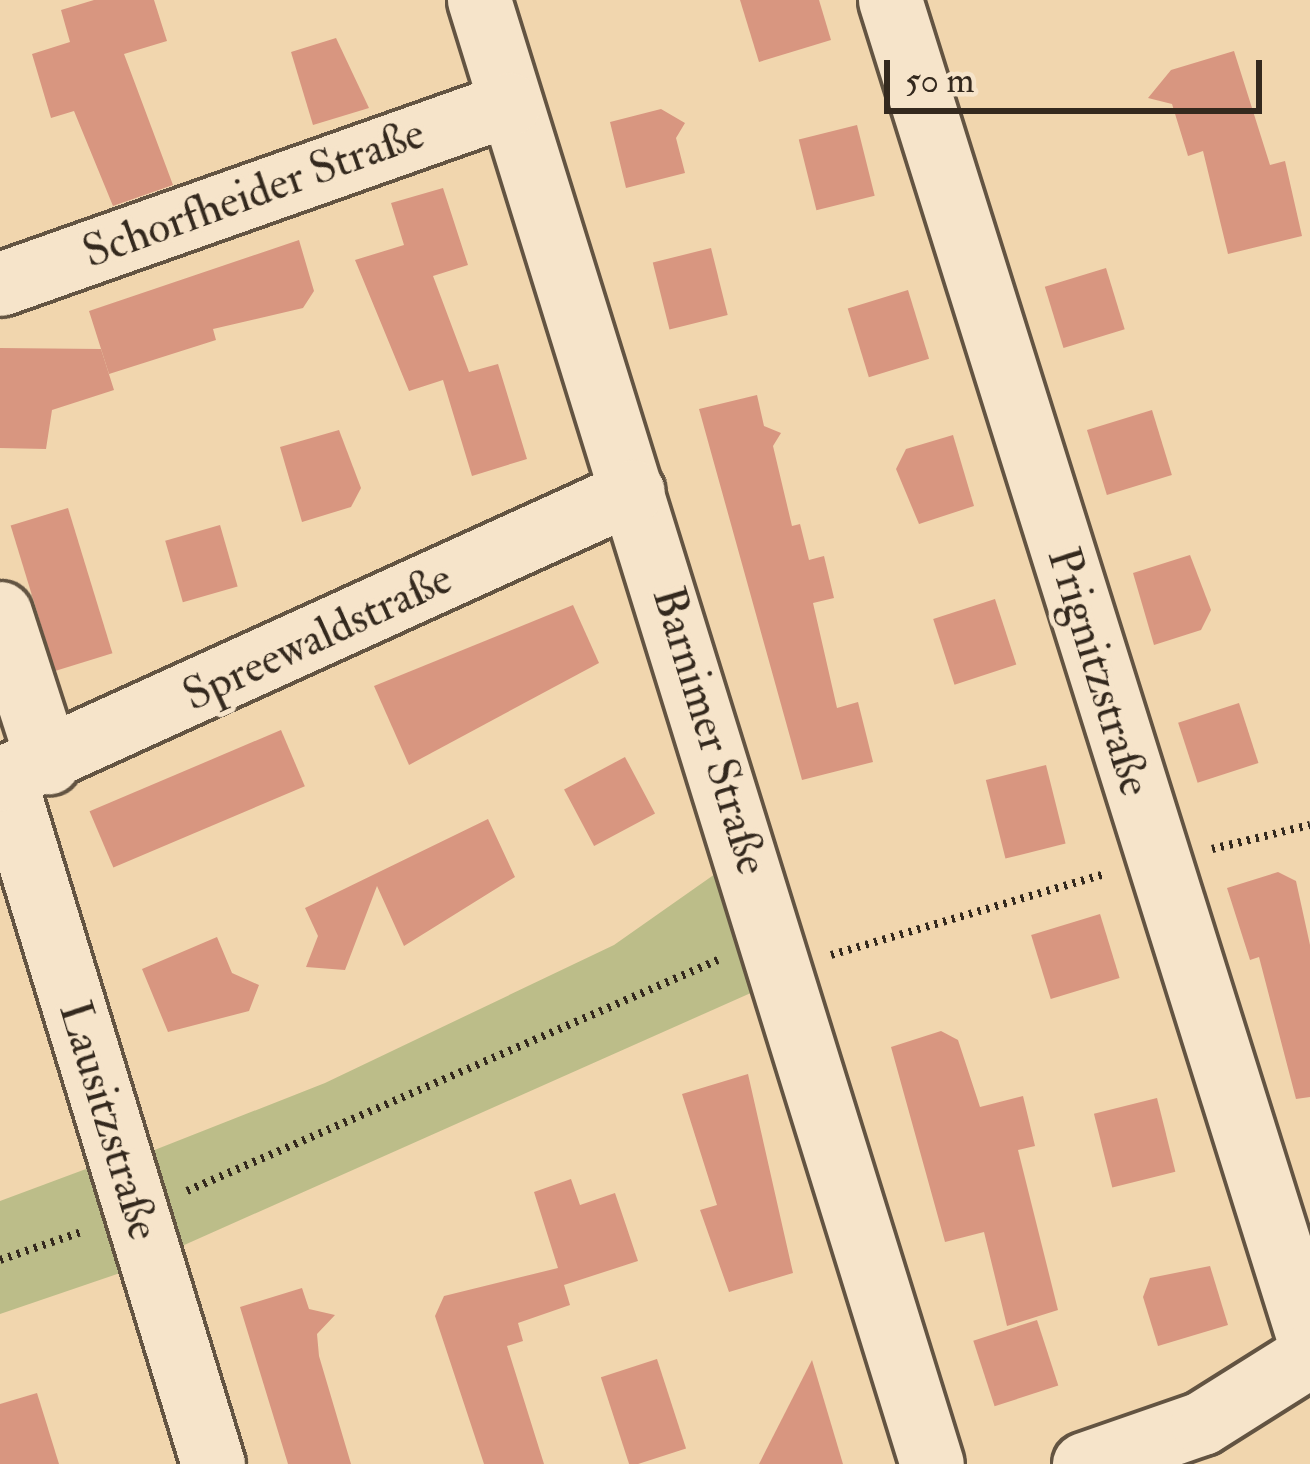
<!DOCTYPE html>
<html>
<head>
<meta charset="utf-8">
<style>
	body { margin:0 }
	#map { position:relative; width:1310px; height:1464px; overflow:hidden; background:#f1d6ae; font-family:"IM FELL Double Pica",serif }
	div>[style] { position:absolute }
	.green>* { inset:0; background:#bcbd89 }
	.building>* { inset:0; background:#d89680; transform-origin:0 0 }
	.path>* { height:8px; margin-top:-4px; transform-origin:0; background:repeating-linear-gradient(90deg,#34291e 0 3px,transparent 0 9px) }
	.roads { filter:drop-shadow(3px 0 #635442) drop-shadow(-3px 0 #635442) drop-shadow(0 3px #635442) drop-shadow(0 -3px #635442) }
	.minor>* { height:63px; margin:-31.5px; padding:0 31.5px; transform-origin:31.5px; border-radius:31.5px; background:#f6e4ca }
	span { translate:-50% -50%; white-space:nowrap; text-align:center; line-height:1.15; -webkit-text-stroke:10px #f6e4ca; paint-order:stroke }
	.street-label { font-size:45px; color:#34291e }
	.scale { position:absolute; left:884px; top:60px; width:378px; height:54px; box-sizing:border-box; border:6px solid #34291e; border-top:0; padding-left:15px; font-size:36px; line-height:42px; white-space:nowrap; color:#34291e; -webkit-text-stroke:9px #f6e4ca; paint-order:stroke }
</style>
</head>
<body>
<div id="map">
	<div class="green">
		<i style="clip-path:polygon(725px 867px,762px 988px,182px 1246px,152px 1151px,325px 1083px,614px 945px)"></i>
		<i style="clip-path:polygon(94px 1166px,126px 1271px,0 1314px,0 1201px)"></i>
	</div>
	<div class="building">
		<i style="clip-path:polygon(94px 0,154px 0,167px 41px,124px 54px,173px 185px,113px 206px,74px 111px,51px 118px,32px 54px,70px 42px,61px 10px)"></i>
		<i style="clip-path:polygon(740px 0,819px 0,831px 40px,759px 62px)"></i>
		<i style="clip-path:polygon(336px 38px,369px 108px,313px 125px,291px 52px)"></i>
		<i style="clip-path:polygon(1234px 51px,1270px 165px,1285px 161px,1302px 236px,1228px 254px,1203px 151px,1188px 156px,1172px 104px,1148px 98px,1171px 70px)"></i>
		<i style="clip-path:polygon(661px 109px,685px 123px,676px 138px,685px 173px,626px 188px,610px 122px)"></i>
		<i style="left:857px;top:125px;width:73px;height:60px;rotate:76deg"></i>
		<i style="clip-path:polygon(443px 188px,468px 265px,433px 276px,469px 372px,498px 364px,527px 459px,472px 476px,443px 380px,409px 391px,355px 260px,404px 245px,391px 203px)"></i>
		<i style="clip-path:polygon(299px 240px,314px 291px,303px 308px,213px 329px,216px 340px,109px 374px,89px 311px)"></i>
		<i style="left:711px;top:248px;width:69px;height:60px;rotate:76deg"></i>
		<i style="left:1106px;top:268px;width:64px;height:64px;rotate:73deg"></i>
		<i style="left:908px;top:290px;width:72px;height:63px;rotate:73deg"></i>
		<i style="clip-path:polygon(0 348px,101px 349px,114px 390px,52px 410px,46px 449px,0 448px)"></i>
		<i style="clip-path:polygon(757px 395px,764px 426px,781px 433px,773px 446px,792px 526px,800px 524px,809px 560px,824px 556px,834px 598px,813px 603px,837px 708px,858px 702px,873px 762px,802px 780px,699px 409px)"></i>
		<i style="left:1152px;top:410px;width:68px;height:68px;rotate:73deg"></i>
		<i style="clip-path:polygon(339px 430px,361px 488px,351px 507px,302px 522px,280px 447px)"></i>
		<i style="clip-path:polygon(953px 435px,974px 506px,919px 524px,896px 469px,906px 449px)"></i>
		<i style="left:68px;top:508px;width:152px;height:60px;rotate:73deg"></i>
		<i style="left:220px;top:525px;width:64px;height:57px;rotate:74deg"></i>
		<i style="clip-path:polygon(1190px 555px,1211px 610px,1201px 630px,1154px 645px,1133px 573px)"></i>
		<i style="left:995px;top:599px;width:69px;height:65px;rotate:72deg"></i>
		<i style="clip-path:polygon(573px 605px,599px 663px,409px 765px,374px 686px)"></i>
		<i style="left:1239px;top:703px;width:63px;height:64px;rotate:72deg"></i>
		<i style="left:281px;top:730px;width:61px;height:208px;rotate:67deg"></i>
		<i style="left:625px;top:757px;width:64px;height:69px;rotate:62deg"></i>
		<i style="left:1046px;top:765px;width:81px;height:62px;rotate:76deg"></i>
		<i style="clip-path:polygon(488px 819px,515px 877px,404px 946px,377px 886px,345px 970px,306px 967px,318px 936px,305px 908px)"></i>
		<i style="clip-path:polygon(1278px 872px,1296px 881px,1310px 945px,1310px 1097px,1296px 1099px,1259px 957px,1250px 960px,1227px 888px)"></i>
		<i style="left:1100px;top:914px;width:67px;height:72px;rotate:73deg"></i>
		<i style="clip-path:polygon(217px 937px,232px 973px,259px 985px,249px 1011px,168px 1032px,142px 969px)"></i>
		<i style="clip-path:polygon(941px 1031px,958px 1040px,980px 1107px,1023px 1096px,1035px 1146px,1018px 1150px,1058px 1310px,1007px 1326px,984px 1232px,945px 1242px,891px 1047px)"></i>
		<i style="clip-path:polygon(748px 1074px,793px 1273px,729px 1292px,700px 1210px,717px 1205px,682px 1094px)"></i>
		<i style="left:1157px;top:1098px;width:76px;height:65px;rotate:76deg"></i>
		<i style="clip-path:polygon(571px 1179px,580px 1205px,615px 1193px,638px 1261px,564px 1285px,570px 1305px,518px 1323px,523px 1341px,507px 1346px,544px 1464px,484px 1464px,435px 1316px,444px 1296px,558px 1268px,534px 1192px)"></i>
		<i style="clip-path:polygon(1210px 1266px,1228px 1325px,1158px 1346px,1143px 1297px,1150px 1278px)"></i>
		<i style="clip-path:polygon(302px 1288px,309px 1309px,335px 1315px,317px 1334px,319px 1356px,351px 1464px,288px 1464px,240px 1307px)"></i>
		<i style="left:1037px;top:1320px;width:69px;height:67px;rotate:72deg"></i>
		<i style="left:657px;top:1359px;width:94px;height:59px;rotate:72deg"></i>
		<i style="clip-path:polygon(812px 1360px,843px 1464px,759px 1464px)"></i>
		<i style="clip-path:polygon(37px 1393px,59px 1464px,0 1464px,0 1404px)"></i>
	</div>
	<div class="path">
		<i style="left:1212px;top:849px;width:101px;rotate:-13.8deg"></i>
		<i style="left:831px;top:955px;width:285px;rotate:-16.5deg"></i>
		<i style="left:187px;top:1191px;width:579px;rotate:-23.51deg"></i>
		<i style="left:0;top:1260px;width:89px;rotate:-19deg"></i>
	</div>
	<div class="roads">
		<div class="minor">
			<i style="left:479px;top:0;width:1532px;rotate:72.81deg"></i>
			<i style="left:890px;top:0;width:1407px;rotate:72.63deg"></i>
			<i style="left:0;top:284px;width:540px;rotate:-19.48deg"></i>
			<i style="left:0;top:613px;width:157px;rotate:72.1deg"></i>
			<i style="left:4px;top:778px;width:717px;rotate:73.06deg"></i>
			<i style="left:0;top:779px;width:695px;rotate:-24.46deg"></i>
			<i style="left:1084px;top:1464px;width:125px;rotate:-19.2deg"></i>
			<i style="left:1202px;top:1423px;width:128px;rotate:-32.2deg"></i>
		</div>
	</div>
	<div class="street-label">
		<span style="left:254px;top:194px;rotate:-20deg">Schorfheider Straße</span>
		<span style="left:318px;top:638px;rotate:-25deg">Spreewaldstraße</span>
		<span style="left:1098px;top:672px;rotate:73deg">Prignitzstraße</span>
		<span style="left:709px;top:731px;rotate:73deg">Barnimer Straße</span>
		<span style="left:108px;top:1121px;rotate:73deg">Lausitzstraße</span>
	</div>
	<div class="scale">50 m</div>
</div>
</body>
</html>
